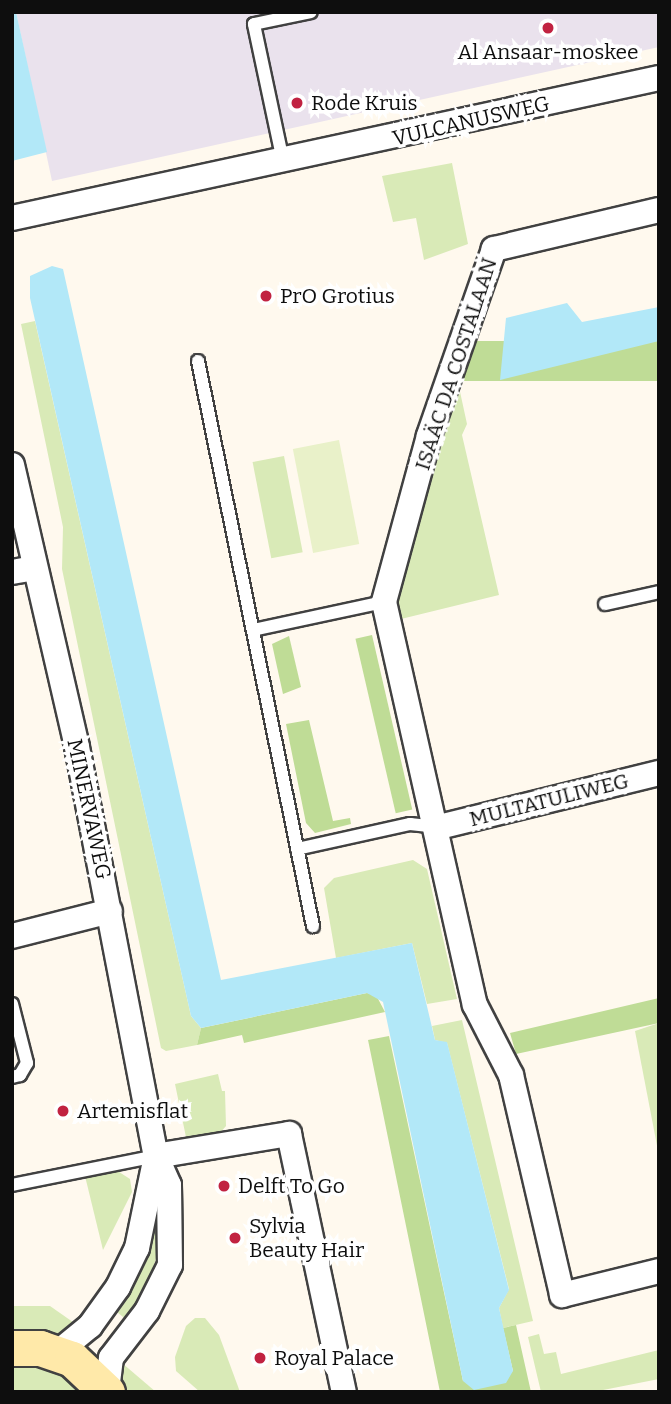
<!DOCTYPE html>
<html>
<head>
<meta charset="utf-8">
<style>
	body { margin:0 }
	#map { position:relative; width:671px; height:1404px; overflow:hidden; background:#fff9ee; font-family:Bitter,serif }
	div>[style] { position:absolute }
	.industrial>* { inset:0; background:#eae2ed }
	.green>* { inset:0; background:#d9eab7; transform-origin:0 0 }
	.forest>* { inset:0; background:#bfdc96; transform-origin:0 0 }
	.pitch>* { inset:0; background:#e9f1c9; transform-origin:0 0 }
	.water>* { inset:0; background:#b2e8f8 }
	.roads { filter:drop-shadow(2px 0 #414141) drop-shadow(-2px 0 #414141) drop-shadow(0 2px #414141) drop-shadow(0 -2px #414141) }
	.lane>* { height:12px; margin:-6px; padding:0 6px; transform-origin:6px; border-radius:6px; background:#fff }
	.street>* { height:24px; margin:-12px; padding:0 12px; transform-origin:12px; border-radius:12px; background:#fff }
	.secondary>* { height:35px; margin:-17.5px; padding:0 17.5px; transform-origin:17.5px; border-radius:17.5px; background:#ffe9a9 }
	.dots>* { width:19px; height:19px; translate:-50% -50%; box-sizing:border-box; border:4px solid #fff; border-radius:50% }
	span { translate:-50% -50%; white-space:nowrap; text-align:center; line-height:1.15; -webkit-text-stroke:7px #fff; paint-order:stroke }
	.poi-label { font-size:21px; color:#0e0e0e }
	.left { translate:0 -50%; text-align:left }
	.street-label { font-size:21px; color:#0e0e0e }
	.frame { position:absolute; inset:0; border:14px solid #0e0e0e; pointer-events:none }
</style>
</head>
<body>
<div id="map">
	<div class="industrial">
		<i style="clip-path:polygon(16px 12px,659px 12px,659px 47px,52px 181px)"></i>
	</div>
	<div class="green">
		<i style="clip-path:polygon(452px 163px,468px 244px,424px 260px,416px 218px,393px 222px,382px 176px)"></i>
		<i style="clip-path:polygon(35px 321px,191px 1016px,201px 1028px,197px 1045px,166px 1051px,161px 1048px,62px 569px,63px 527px,21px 324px)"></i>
		<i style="clip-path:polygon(459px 387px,467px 424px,462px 435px,499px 595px,401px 619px,398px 604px,402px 574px)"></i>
		<i style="left:284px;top:456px;width:98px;height:32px;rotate:79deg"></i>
		<i style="clip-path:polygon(413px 860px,427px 869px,457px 999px,427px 1004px,412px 943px,336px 958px,324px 888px,334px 878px)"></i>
		<i style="clip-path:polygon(462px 1020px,533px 1321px,503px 1328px,499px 1308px,509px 1289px,447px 1043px,435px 1040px,432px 1026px)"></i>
		<i style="clip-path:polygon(659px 1023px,659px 1156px,635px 1031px)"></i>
		<i style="clip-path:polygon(218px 1074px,222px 1091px,225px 1091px,226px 1126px,219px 1134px,187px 1142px,175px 1084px)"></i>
		<i style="clip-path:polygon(116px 1170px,130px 1179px,132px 1192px,103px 1250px,85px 1176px)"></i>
		<i style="clip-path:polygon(154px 1197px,163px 1236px,146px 1291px,128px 1321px,112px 1308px)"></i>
		<i style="clip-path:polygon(12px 1306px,50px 1306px,80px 1327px,71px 1336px,12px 1342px)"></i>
		<i style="clip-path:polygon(195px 1318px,205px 1318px,219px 1335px,240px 1392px,200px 1392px,176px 1371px,175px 1357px,186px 1326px)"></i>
		<i style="clip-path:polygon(539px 1334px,544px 1354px,556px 1352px,561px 1374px,659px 1350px,659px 1379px,593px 1392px,541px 1392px,528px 1337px)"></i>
		<i style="clip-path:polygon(122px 1363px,156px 1392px,118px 1392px)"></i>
		<i style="clip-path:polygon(26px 1365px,68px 1377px,86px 1392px,12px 1392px,12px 1366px)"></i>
	</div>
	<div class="forest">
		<i style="left:659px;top:341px;width:40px;height:205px;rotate:90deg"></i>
		<i style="left:372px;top:635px;width:179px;height:17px;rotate:77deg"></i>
		<i style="clip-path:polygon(289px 636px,301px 687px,283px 694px,272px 644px)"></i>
		<i style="clip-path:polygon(309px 720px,333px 821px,350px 818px,351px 824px,315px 833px,306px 823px,286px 724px)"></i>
		<i style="clip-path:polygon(367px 993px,376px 995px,385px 1012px,244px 1043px,242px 1035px,197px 1045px,201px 1028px)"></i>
		<i style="clip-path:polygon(659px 998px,659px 1023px,516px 1054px,510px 1033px)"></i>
		<i style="clip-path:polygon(389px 1036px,463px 1381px,513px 1371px,503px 1328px,516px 1325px,531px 1392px,440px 1392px,368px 1040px)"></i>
	</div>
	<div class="pitch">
		<i style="left:339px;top:440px;width:106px;height:47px;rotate:79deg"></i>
	</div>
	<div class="water">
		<i style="clip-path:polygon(12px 12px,16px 12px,47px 152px,12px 161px)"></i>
		<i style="clip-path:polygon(52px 266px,63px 269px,221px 980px,412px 943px,435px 1040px,447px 1042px,509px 1290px,499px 1308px,513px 1371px,506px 1383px,474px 1390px,463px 1381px,383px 1002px,367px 993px,201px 1028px,191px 1016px,30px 298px,30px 276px)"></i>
		<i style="clip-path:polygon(567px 303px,582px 322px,659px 307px,659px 341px,500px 380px,506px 318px)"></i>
	</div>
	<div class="roads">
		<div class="lane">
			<i style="left:283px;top:161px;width:140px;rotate:-102deg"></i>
			<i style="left:254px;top:24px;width:58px;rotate:-11.9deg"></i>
			<i style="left:198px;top:361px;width:577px;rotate:78.5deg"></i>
			<i style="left:605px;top:604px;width:55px;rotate:-12.5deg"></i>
			<i style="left:253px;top:630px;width:134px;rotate:-12.1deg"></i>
			<i style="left:297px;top:849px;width:116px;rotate:-12.5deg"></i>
			<i style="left:410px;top:824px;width:28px;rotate:6deg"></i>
			<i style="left:12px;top:1004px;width:61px;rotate:75.7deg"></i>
			<i style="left:27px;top:1063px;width:14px;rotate:120deg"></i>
			<i style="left:20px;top:1075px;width:8px;rotate:166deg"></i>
			<i style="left:12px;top:1185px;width:147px;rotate:-11.4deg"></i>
		</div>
		<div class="street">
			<i style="left:659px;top:210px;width:170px;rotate:166.7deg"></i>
			<i style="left:494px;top:249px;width:198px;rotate:109.2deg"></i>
			<i style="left:429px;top:436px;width:172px;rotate:105.2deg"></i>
			<i style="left:384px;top:602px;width:413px;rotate:77.3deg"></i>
			<i style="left:475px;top:1005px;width:79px;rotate:62.8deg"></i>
			<i style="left:511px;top:1075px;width:226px;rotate:76.9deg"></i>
			<i style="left:562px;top:1295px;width:100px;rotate:-13.9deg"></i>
			<i style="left:12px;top:218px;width:662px;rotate:-12.21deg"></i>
			<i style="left:12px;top:465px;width:289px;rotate:77deg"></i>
			<i style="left:77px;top:747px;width:417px;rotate:79.1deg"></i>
			<i style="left:156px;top:1156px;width:32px;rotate:66deg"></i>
			<i style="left:169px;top:1185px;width:80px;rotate:89.3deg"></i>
			<i style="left:170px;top:1265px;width:51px;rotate:116.6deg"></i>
			<i style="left:147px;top:1311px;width:59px;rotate:127.5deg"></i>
			<i style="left:111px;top:1358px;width:33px;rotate:97deg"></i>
			<i style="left:12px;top:572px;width:22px;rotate:-10deg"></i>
			<i style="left:439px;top:827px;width:227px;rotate:-13.8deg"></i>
			<i style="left:12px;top:936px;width:101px;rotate:-14.3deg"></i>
			<i style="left:156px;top:1156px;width:135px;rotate:-9.4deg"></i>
			<i style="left:289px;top:1134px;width:264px;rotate:78deg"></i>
			<i style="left:57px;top:1353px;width:43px;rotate:-39.3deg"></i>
			<i style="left:90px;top:1326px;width:48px;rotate:-54.3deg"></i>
			<i style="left:118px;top:1287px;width:43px;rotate:-64deg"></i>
			<i style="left:137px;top:1248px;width:94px;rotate:-78.3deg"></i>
		</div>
		<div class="secondary">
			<i style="left:12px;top:1348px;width:28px"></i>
			<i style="left:40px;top:1348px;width:34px;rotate:19deg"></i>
			<i style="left:72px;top:1359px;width:48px;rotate:43.3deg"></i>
		</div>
	</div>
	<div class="dots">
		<i style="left:548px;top:28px;background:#c12241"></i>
		<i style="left:297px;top:103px;background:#c12241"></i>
		<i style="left:266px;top:296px;background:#c12241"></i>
		<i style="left:63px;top:1111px;background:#c12241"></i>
		<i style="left:224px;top:1186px;background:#c12241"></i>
		<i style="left:235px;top:1238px;background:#c12241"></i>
		<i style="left:260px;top:1358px;background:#c12241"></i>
	</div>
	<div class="poi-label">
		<span style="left:548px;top:52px">Al Ansaar-moskee</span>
		<span class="left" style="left:311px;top:103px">Rode Kruis</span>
		<span class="left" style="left:280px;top:296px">PrO Grotius</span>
		<span class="left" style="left:77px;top:1111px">Artemisflat</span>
		<span class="left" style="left:238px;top:1186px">Delft To Go</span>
		<span class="left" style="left:249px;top:1238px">Sylvia<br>Beauty Hair</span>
		<span class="left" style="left:274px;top:1358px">Royal Palace</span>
	</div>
	<div class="street-label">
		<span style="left:471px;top:121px;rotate:-13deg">VULCANUSWEG</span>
		<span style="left:456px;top:364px;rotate:-72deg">ISAÄC DA COSTALAAN</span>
		<span style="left:549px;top:800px;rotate:-14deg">MULTATULIWEG</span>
		<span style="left:89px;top:809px;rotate:78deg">MINERVAWEG</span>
	</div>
	<div class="frame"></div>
</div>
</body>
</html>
